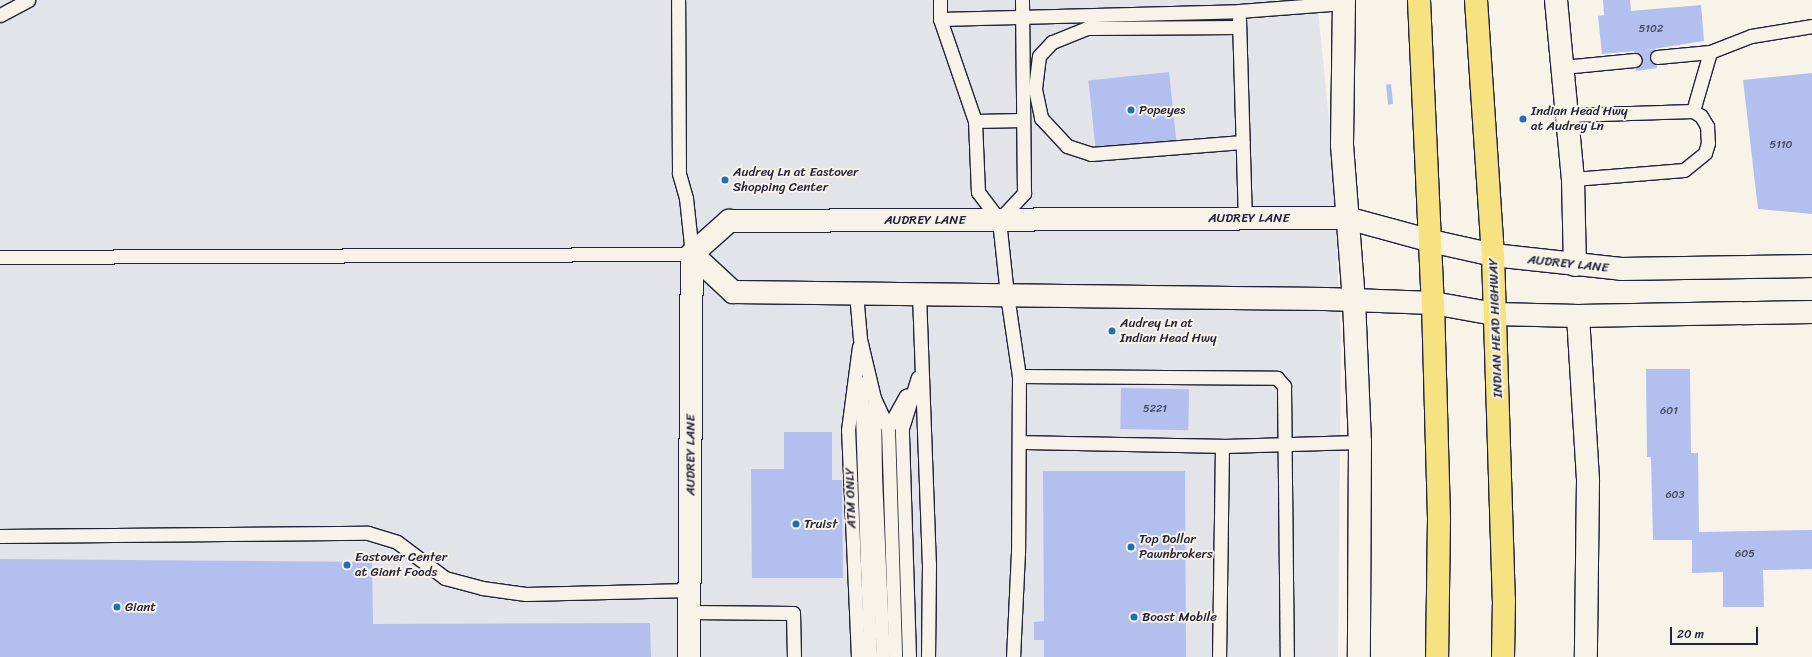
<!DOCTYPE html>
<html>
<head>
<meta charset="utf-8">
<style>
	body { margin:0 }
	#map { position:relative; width:1812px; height:657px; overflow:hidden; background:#f7f3e8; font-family:Sriracha,sans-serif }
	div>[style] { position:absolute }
	.built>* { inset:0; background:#e3e3ea }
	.building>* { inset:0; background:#b3bfef; transform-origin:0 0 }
	.roads { filter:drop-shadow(1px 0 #22223b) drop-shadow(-1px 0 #22223b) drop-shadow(0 1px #22223b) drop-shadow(0 -1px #22223b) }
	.lane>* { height:13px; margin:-6.5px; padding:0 6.5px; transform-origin:6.5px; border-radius:6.5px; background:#f7f3e8 }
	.street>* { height:22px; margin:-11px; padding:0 11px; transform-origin:11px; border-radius:11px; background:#f7f3e8 }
	.secondary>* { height:22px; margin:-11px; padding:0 11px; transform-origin:11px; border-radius:11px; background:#f7f3e8 }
	.primary>* { height:22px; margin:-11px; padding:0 11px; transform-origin:11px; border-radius:11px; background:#f7e281 }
	.dots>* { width:11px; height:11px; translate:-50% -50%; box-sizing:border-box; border:2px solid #f7f3e8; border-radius:50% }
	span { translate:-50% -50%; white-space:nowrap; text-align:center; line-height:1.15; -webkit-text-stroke:4px #f7f3e8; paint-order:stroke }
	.number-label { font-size:11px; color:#464968 }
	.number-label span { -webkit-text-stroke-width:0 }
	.poi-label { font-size:13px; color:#22223b }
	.left { translate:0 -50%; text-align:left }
	.street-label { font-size:13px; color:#22223b }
	.scale { position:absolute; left:1670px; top:627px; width:88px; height:18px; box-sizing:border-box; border:2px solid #22223b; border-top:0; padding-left:5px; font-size:12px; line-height:14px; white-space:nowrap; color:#22223b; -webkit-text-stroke:3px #f7f3e8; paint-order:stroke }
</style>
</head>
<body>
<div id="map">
	<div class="built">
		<i style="clip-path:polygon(0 0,1317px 0,1332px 149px,1341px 341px,1338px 657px,0 657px)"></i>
	</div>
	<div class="building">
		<i style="clip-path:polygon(1603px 0,1630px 0,1631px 11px,1701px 5px,1704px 41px,1640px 51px,1656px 49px,1657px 68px,1636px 71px,1634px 51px,1602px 54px,1598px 16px,1604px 15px)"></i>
		<i style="left:1169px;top:72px;width:70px;height:81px;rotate:84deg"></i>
		<i style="clip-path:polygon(1812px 73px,1812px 214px,1758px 209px,1743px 80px)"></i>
		<i style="left:1391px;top:84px;width:20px;height:5px;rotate:84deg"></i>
		<i style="clip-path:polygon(1646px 369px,1690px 369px,1691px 453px,1698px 453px,1699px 532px,1812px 530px,1812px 569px,1763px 570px,1764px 607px,1723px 607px,1723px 572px,1692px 573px,1692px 540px,1653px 540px,1651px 457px,1647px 457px)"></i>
		<i style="left:1121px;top:388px;width:68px;height:41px;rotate:1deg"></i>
		<i style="clip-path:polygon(784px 432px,832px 432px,832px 480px,842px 480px,843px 578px,752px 578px,751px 469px,784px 469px)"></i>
		<i style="clip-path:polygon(1043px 471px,1185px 471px,1186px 657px,1044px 657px,1044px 640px,1034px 640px,1034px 622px,1044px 621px)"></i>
		<i style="clip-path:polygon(0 559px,372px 562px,373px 624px,650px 623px,651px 657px,0 657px)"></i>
	</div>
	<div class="roads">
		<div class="lane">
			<i style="left:940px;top:0;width:19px;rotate:90deg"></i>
			<i style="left:940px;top:19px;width:108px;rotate:71.1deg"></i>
			<i style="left:975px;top:121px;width:48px;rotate:-1.2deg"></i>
			<i style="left:0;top:15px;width:32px;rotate:-28deg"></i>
			<i style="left:940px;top:19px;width:299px;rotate:-1.5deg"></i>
			<i style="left:1239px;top:11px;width:105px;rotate:-4.4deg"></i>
			<i style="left:1239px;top:19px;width:199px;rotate:88.3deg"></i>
			<i style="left:1239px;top:27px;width:152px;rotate:179.6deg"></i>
			<i style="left:1087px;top:28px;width:38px;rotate:158deg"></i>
			<i style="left:1052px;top:42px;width:19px;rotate:133deg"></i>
			<i style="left:1039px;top:56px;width:33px;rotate:97deg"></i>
			<i style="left:1035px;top:89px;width:30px;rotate:78deg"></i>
			<i style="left:1041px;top:118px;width:38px;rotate:47deg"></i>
			<i style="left:1067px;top:146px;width:25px;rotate:18deg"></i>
			<i style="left:1091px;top:154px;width:152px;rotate:-4.5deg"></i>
			<i style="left:1657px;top:57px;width:53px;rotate:-5.4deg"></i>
			<i style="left:1563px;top:67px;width:72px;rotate:-5.6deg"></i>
			<i style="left:1693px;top:111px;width:61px;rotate:-73.9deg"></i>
			<i style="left:1710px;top:52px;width:44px;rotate:-21.3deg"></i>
			<i style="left:1751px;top:36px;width:62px;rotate:-9.3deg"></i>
			<i style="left:1568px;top:115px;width:125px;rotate:-1.8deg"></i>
			<i style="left:1693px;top:111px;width:9px;rotate:32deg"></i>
			<i style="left:1701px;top:116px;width:12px;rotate:59deg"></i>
			<i style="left:1707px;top:126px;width:17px;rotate:87deg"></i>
			<i style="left:1708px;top:143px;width:10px;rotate:107deg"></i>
			<i style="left:1705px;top:153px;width:27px;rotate:141deg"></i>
			<i style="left:1684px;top:170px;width:111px;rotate:175.4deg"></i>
			<i style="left:975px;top:121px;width:71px;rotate:87.6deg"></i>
			<i style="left:978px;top:192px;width:35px;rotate:53deg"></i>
			<i style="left:999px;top:220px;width:75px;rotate:83.9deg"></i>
			<i style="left:1007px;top:295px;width:82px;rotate:81.6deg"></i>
			<i style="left:1019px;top:376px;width:176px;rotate:90.3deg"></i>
			<i style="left:1018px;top:552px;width:105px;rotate:92.7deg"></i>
			<i style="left:999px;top:220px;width:37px;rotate:-47deg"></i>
			<i style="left:1024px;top:193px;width:193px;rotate:-90.6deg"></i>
			<i style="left:0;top:257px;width:692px;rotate:-0.25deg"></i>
			<i style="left:692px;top:254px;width:56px;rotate:-96.1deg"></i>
			<i style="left:686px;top:198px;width:26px;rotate:-106deg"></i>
			<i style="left:679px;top:173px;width:173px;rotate:-90.3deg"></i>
			<i style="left:856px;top:293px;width:46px;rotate:85deg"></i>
			<i style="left:860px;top:339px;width:61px;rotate:76.7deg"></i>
			<i style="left:874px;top:398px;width:33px;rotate:65deg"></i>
			<i style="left:888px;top:428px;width:229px;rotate:88.2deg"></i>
			<i style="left:919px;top:294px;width:270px;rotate:87.9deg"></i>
			<i style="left:929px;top:564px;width:93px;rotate:90.6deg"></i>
			<i style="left:1019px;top:376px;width:258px;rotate:0.4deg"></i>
			<i style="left:1277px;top:378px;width:11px;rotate:49deg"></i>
			<i style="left:1284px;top:386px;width:271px;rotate:89.4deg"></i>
			<i style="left:861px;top:383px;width:274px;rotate:88.1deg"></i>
			<i style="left:874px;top:403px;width:73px;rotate:89.2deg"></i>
			<i style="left:875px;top:476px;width:181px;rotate:87.5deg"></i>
			<i style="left:888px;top:428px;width:37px;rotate:-61deg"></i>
			<i style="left:1019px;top:442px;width:203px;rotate:1.1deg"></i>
			<i style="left:1222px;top:446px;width:211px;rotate:90.8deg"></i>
			<i style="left:1222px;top:446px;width:138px;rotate:-1.7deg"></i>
			<i style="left:0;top:536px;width:368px;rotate:-0.5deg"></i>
			<i style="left:368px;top:533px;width:30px;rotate:17deg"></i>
			<i style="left:397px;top:542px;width:60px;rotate:36.9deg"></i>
			<i style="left:445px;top:578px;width:38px;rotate:15deg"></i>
			<i style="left:482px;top:588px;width:44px;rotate:7.8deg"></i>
			<i style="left:526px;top:594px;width:164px;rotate:-1.4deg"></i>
			<i style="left:690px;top:612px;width:103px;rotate:0.6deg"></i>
			<i style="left:793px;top:613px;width:44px;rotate:88.7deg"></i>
			<i style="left:858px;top:657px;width:227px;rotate:-92.5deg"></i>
			<i style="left:848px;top:430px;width:84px;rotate:-82.5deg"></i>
			<i style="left:909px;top:657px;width:229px;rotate:-91.8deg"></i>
			<i style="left:902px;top:428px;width:53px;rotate:-72.6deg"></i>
		</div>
		<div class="street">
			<i style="left:1344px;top:0;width:145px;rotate:90.8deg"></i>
			<i style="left:1342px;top:145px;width:155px;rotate:85.6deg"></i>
			<i style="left:1354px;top:300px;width:142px;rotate:87.6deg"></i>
			<i style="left:1360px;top:442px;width:215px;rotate:90.3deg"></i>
			<i style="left:1556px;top:0;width:180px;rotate:84.6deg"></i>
			<i style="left:1573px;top:179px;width:86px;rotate:88.7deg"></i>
			<i style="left:692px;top:254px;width:56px;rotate:42.8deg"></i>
			<i style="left:733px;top:292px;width:592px;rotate:0.68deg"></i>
			<i style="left:1325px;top:299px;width:108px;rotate:2.1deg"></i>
			<i style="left:1578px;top:316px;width:165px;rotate:86.5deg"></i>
			<i style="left:1588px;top:481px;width:176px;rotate:90.7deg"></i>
			<i style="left:689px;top:657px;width:403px;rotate:-89.6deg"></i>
			<i style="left:692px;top:254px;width:50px;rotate:-41.7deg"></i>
			<i style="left:729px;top:221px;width:618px;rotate:-0.28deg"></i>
			<i style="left:1347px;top:218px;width:87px;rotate:15.3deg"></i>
		</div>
		<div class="secondary">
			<i style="left:1431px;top:241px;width:64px;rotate:12.7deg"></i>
			<i style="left:1493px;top:255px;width:129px;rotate:6.2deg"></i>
			<i style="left:1621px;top:269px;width:191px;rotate:-0.9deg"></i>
			<i style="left:1433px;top:303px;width:63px;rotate:10.1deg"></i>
			<i style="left:1495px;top:314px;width:83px;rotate:1.4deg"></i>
			<i style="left:1578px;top:316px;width:234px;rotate:-1deg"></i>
		</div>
		<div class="primary">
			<i style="left:1419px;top:0;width:303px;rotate:87.4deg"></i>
			<i style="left:1433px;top:303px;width:217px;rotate:88.4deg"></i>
			<i style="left:1439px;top:520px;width:137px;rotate:90.8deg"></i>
			<i style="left:1476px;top:0;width:256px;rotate:86.2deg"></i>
			<i style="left:1493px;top:255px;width:345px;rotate:88.2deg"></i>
			<i style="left:1504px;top:600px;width:57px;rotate:91deg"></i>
		</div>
	</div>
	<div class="dots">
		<i style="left:1131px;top:110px;background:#1f6fb2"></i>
		<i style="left:1523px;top:119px;background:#1f6fb2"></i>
		<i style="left:725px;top:180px;background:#1f6fb2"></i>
		<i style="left:1112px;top:331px;background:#1f6fb2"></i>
		<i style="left:796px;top:524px;background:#1f6fb2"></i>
		<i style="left:1131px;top:547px;background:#1f6fb2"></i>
		<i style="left:347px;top:565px;background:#1f6fb2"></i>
		<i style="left:117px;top:607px;background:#1f6fb2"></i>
		<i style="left:1134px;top:617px;background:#1f6fb2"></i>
	</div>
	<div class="number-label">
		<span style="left:1651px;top:29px">5102</span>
		<span style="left:1781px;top:145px">5110</span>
		<span style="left:1155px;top:409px">5221</span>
		<span style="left:1669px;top:411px">601</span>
		<span style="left:1675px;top:495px">603</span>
		<span style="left:1745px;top:554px">605</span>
	</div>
	<div class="poi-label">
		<span class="left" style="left:1139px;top:110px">Popeyes</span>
		<span class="left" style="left:1531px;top:119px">Indian Head Hwy<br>at Audrey Ln</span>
		<span class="left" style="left:733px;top:180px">Audrey Ln at Eastover<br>Shopping Center</span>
		<span class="left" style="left:1120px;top:331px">Audrey Ln at<br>Indian Head Hwy</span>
		<span class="left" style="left:804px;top:524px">Truist</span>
		<span class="left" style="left:1139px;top:547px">Top Dollar<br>Pawnbrokers</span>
		<span class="left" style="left:355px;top:565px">Eastover Center<br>at Giant Foods</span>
		<span class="left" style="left:125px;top:607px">Giant</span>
		<span class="left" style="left:1142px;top:617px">Boost Mobile</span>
	</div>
	<div class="street-label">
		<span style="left:1249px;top:218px">AUDREY LANE</span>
		<span style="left:925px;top:220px">AUDREY LANE</span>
		<span style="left:1568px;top:264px;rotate:6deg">AUDREY LANE</span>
		<span style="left:1496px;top:328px;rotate:-92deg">INDIAN HEAD HIGHWAY</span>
		<span style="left:691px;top:455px;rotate:-90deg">AUDREY LANE</span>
		<span style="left:851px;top:498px;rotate:-92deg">ATM ONLY</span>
	</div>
	<div class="scale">20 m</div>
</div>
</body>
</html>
